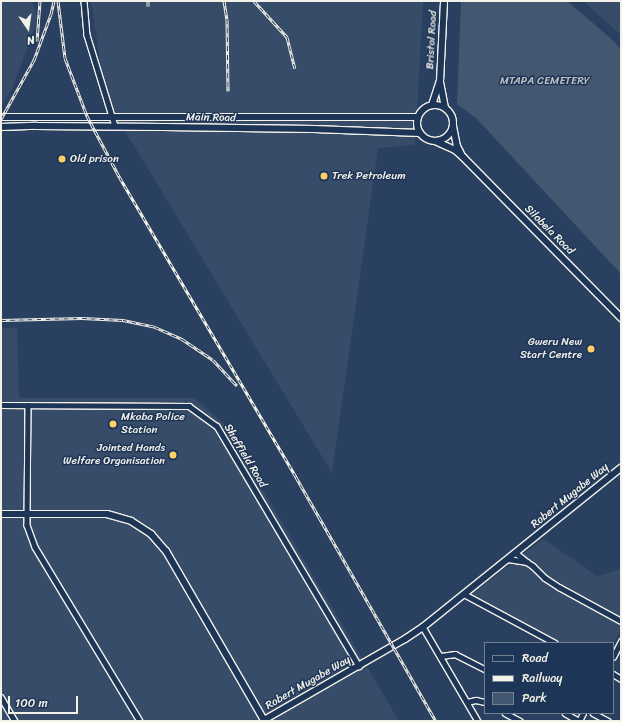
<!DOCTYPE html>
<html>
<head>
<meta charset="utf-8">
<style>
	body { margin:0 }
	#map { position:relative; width:622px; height:722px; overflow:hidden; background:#2a4060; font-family:Sriracha,sans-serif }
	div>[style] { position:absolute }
	.built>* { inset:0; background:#374c69 }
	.green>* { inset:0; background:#445771 }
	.roads { filter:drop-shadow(1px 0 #f4f1e8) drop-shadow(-1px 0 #f4f1e8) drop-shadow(0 1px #f4f1e8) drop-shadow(0 -1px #f4f1e8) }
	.street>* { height:4.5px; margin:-2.25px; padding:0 2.25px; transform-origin:2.25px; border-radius:2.25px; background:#1d3557 }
	.secondary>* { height:6px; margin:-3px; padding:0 3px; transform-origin:3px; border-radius:3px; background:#1d3557 }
	.secondary>.ring { margin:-3px; padding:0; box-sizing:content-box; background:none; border:6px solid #1d3557; border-radius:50% }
	.rail>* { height:3px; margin-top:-1.5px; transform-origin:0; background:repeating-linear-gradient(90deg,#1d3557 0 4.5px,#f4f1e8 0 9px); box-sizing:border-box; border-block:1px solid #f4f1e8 }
	.dots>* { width:11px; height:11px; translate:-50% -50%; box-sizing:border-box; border:2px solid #1d3557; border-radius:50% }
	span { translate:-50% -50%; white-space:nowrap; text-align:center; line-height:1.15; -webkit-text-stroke:3px #1d3557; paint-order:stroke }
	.street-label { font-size:11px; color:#f4f1e8 }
	.park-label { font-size:11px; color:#bfc3c4 }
	.poi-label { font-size:11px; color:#f4f1e8 }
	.left { translate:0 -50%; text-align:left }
	.right { translate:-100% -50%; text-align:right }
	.frame { position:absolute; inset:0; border:2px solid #f4f1e8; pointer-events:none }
	.legend { position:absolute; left:484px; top:642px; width:130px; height:72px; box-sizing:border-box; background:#1d3557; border:1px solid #738091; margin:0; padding:5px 7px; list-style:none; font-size:12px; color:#f4f1e8 }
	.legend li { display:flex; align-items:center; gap:8px; height:20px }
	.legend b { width:20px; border:1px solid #738091 }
	.north { position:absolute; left:8px; top:8px; width:40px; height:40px; -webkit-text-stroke:3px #1d3557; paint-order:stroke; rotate:167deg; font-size:11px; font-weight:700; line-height:16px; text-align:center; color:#f4f1e8 }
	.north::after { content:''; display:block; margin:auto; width:14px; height:18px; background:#f4f1e8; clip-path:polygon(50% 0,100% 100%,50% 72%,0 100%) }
	.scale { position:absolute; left:8px; top:696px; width:70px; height:18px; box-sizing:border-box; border:2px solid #f4f1e8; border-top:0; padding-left:5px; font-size:12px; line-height:14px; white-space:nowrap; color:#f4f1e8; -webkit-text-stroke:3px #1d3557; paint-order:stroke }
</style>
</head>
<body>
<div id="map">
	<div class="built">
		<i style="clip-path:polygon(1px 1px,32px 1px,38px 19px,12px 89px,1px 106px)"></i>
		<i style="clip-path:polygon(91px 1px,423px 1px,415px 145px,378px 148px,332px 473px,130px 139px,107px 108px)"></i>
		<i style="clip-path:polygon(583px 1px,621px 1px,621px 35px)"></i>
		<i style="clip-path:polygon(1px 328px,17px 328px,19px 398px,194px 398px,224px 424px,399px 721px,1px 721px)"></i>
		<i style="clip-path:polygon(543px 539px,597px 576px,621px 569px,621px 629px,613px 644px,613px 643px,545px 643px,466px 599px)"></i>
	</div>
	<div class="green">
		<i style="clip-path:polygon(461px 1px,567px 1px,615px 42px,621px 51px,621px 274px,476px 118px,457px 104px)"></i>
	</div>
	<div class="roads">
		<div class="street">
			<i style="left:84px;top:1px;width:34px;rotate:85deg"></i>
			<i style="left:87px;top:35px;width:95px;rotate:72.9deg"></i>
			<i style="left:1px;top:405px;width:188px;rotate:0.3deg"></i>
			<i style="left:189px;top:406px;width:34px;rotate:36deg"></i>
			<i style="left:217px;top:426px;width:279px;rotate:59.4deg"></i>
			<i style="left:28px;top:405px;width:120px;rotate:90.5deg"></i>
			<i style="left:27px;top:525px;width:23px;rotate:70deg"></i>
			<i style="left:35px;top:547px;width:203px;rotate:58.9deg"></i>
			<i style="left:516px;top:553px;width:14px;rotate:39deg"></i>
			<i style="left:508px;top:559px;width:19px;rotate:9deg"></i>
			<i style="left:527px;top:562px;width:7px;rotate:34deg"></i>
			<i style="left:533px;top:566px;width:17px;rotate:45deg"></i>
			<i style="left:545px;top:578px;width:17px;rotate:33deg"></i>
			<i style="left:559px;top:587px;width:71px;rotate:28.7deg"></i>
			<i style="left:464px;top:594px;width:103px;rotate:28.3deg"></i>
			<i style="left:423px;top:627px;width:109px;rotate:59.7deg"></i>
			<i style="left:441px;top:656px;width:14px;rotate:-8deg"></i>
			<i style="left:455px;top:654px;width:34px;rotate:27deg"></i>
			<i style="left:613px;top:657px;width:18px;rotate:-63deg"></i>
			<i style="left:613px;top:674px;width:9px;rotate:32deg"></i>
			<i style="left:1px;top:697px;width:28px;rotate:60deg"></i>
			<i style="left:467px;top:702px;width:9px;rotate:-13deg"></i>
			<i style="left:476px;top:700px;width:9px;rotate:13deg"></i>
			<i style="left:505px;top:713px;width:17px;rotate:28deg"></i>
			<i style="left:565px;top:713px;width:16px;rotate:30deg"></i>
			<i style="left:593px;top:713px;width:17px;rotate:28deg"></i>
			<i style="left:579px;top:721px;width:9px;rotate:-63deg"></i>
		</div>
		<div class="secondary">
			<i style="left:440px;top:82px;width:26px;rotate:79deg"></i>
			<i style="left:432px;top:105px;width:25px;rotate:-72deg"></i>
			<i style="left:440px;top:81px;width:80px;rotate:-87.1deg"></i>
			<i class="ring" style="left:417px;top:105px;width:30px;height:30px"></i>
			<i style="left:1px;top:117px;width:417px"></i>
			<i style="left:453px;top:126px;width:20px;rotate:79deg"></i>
			<i style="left:457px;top:146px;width:9px;rotate:63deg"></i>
			<i style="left:1px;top:127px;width:35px;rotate:-2deg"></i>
			<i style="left:36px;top:126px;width:128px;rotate:0.4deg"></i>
			<i style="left:164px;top:127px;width:150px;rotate:0.8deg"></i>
			<i style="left:314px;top:129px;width:106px;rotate:2.2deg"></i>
			<i style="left:435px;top:141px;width:22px;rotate:24deg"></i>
			<i style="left:455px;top:150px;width:11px;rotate:41deg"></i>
			<i style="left:463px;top:157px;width:226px;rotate:45.5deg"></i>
			<i style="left:1px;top:514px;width:106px"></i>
			<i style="left:107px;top:514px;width:25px;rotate:16deg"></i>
			<i style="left:131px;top:521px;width:24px;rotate:33deg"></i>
			<i style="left:151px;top:534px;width:23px;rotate:49deg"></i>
			<i style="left:166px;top:551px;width:195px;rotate:59.9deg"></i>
			<i style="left:264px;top:720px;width:163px;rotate:-29.9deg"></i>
			<i style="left:405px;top:639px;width:22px;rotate:-34deg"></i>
			<i style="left:423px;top:627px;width:254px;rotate:-38.8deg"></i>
		</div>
	</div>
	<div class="rail">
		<i style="left:58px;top:1px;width:57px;rotate:83deg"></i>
		<i style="left:65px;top:58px;width:62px;rotate:69.2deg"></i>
		<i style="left:87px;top:116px;width:70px;rotate:62deg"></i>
		<i style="left:120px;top:178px;width:347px;rotate:59.5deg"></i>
		<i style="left:296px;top:477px;width:281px;rotate:60.2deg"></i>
		<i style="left:148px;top:1px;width:5px;rotate:90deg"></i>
		<i style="left:224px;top:1px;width:18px;rotate:81deg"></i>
		<i style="left:227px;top:19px;width:72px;rotate:89.2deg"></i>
		<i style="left:254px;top:1px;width:49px;rotate:47.5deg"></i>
		<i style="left:287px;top:37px;width:32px;rotate:76deg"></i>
		<i style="left:37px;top:41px;width:40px;rotate:-85.7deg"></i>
		<i style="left:1px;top:119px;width:68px;rotate:-60.8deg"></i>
		<i style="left:34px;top:60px;width:49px;rotate:-69.7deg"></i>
		<i style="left:51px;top:14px;width:13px;rotate:-77deg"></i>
		<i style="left:1px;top:320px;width:81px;rotate:-1.4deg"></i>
		<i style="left:82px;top:318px;width:41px;rotate:2.8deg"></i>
		<i style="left:123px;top:320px;width:33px;rotate:12deg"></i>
		<i style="left:155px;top:327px;width:30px;rotate:24deg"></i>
		<i style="left:182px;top:339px;width:37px;rotate:34deg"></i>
		<i style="left:213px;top:360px;width:35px;rotate:47deg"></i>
	</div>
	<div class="dots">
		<i style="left:62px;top:159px;background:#ffd166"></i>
		<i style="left:324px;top:176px;background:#ffd166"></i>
		<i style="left:591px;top:349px;background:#ffd166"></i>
		<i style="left:113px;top:424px;background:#ffd166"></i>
		<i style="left:173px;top:455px;background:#ffd166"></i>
	</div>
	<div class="street-label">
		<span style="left:432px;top:40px;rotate:-87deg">Bristol Road</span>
		<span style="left:211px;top:118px;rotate:1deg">Main Road</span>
		<span style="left:549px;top:230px;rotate:45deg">Silobela Road</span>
		<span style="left:245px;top:456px;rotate:59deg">Sheffield Road</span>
		<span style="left:570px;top:496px;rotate:-39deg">Robert Mugabe Way</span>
		<span style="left:308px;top:683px;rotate:-30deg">Robert Mugabe Way</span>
	</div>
	<div class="park-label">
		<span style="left:545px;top:81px">MTAPA CEMETERY</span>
	</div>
	<div class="poi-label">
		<span class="left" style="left:70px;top:159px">Old prison</span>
		<span class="left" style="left:332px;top:176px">Trek Petroleum</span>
		<span class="right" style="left:582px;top:349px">Gweru New<br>Start Centre</span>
		<span class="left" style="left:121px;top:424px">Mkoba Police<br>Station</span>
		<span class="right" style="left:165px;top:455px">Jointed Hands<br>Welfare Organisation</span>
	</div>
	<div class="frame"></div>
	<ul class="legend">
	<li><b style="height:5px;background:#1d3557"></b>Road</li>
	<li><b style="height:5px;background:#f4f1e8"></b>Railway</li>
	<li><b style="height:11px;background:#445771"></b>Park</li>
	</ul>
	<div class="north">N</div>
	<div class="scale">100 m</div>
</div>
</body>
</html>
